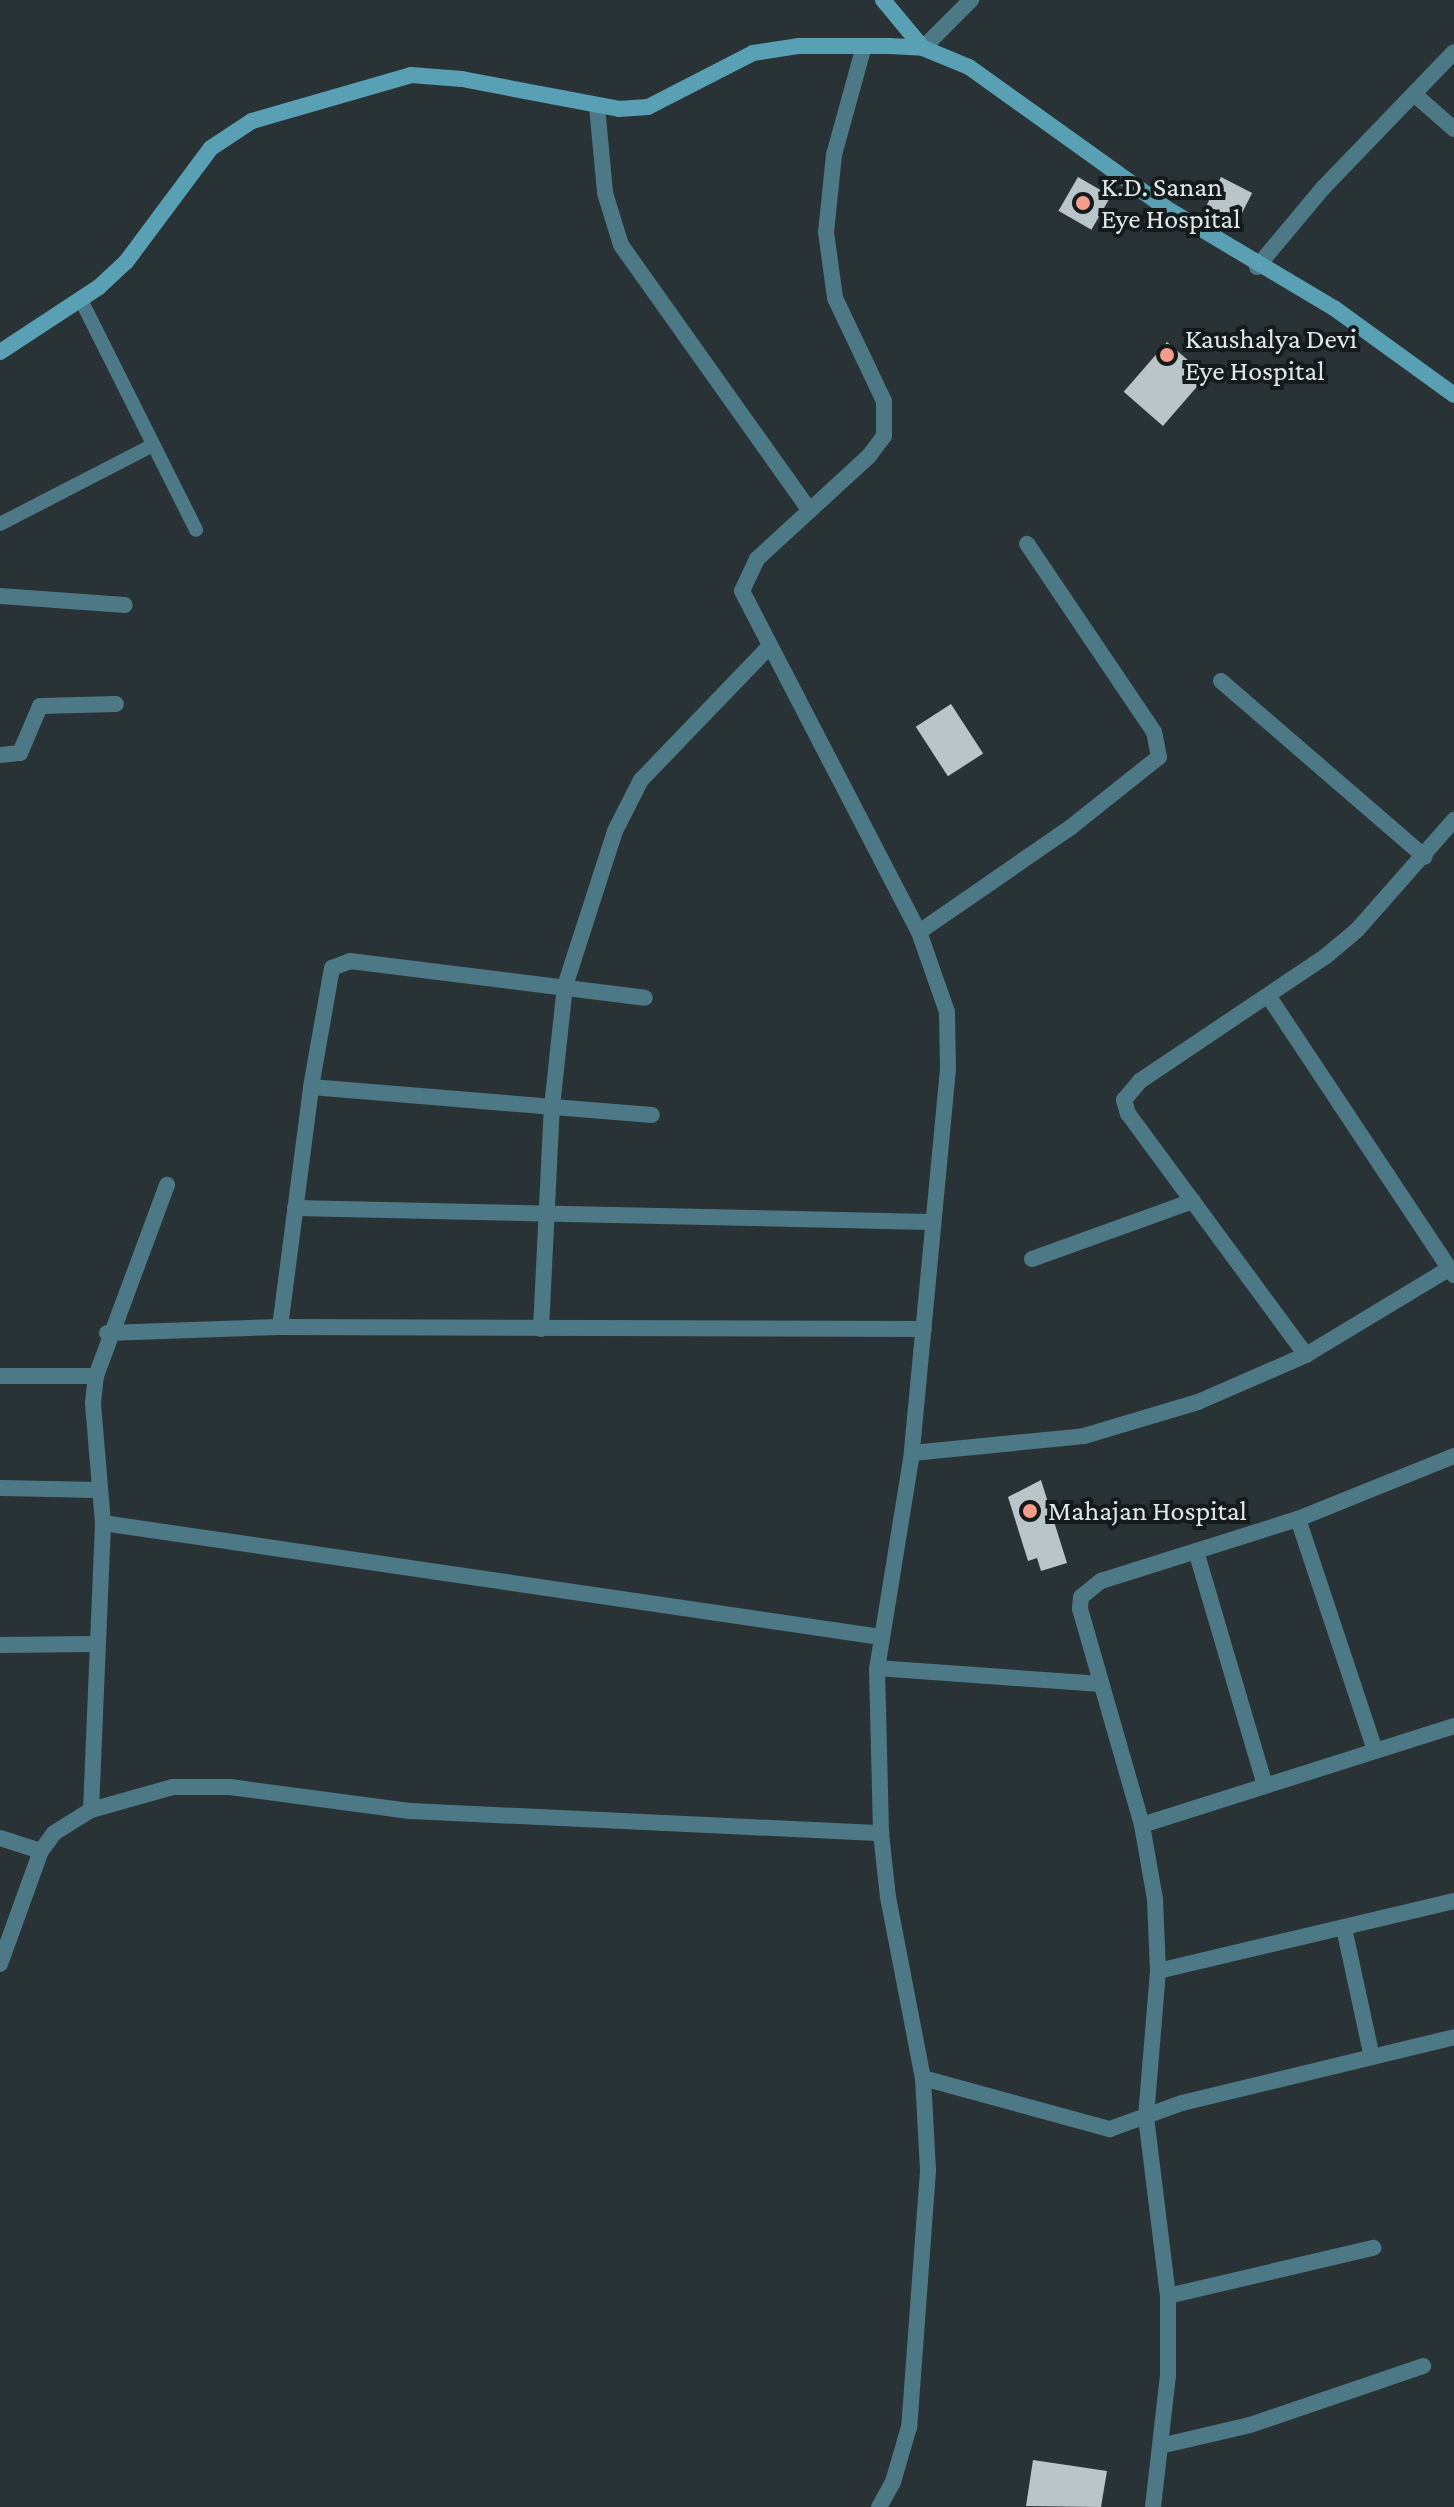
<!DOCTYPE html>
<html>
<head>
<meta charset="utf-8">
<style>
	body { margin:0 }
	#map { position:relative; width:1454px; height:2507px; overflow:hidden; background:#293336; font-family:"Crimson Pro",serif }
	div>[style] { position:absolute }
	.building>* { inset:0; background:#b9c5c9; transform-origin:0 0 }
	.lane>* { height:14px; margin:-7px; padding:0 7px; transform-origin:7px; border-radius:7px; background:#4d7885 }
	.street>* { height:16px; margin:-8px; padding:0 8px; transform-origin:8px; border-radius:8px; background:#4d7885 }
	.secondary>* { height:16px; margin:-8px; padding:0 8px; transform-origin:8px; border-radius:8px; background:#59a0b5 }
	.dots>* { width:22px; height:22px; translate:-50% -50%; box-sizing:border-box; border:4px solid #151a1b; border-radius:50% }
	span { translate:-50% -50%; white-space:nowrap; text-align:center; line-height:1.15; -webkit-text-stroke:8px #151a1b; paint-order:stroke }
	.poi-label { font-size:28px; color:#e1e7e9 }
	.left { translate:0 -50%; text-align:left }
</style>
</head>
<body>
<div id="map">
	<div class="building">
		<i style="left:1078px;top:177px;width:38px;height:39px;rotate:30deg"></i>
		<i style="left:1221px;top:177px;width:35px;height:32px;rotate:27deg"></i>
		<i style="left:1167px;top:342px;width:52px;height:66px;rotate:41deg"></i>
		<i style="left:951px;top:704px;width:59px;height:42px;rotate:57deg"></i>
		<i style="clip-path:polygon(1041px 1480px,1067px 1563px,1041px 1571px,1037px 1558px,1028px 1561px,1008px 1497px)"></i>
		<i style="clip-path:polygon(1033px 2460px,1107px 2471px,1101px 2507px,1026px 2506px)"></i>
	</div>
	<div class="lane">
		<i style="left:81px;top:300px;width:257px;rotate:63.4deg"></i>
		<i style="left:0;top:524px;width:172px;rotate:-27.3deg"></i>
	</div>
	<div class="street">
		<i style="left:864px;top:46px;width:113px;rotate:105.4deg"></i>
		<i style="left:834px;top:155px;width:77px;rotate:95.9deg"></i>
		<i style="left:826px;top:232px;width:67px;rotate:82.2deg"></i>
		<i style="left:835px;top:298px;width:114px;rotate:64.6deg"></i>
		<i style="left:884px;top:401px;width:35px;rotate:90deg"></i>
		<i style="left:884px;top:436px;width:25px;rotate:127deg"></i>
		<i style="left:869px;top:456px;width:152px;rotate:137.4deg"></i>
		<i style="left:757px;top:559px;width:35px;rotate:115deg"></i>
		<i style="left:742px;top:591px;width:384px;rotate:62.6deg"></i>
		<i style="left:919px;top:932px;width:85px;rotate:70.7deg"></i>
		<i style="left:947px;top:1012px;width:57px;rotate:89deg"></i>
		<i style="left:948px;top:1069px;width:386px;rotate:95.4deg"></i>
		<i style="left:912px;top:1453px;width:218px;rotate:99.2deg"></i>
		<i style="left:877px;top:1668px;width:165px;rotate:88.6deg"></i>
		<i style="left:881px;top:1833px;width:64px;rotate:83.8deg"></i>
		<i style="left:888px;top:1897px;width:184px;rotate:79.1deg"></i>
		<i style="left:923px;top:2078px;width:93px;rotate:86.9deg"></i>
		<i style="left:928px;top:2171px;width:257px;rotate:94.2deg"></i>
		<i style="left:909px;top:2427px;width:57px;rotate:106.2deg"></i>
		<i style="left:893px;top:2482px;width:29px;rotate:119deg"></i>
		<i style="left:923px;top:48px;width:68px;rotate:-45deg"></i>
		<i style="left:1414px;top:94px;width:53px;rotate:41.2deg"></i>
		<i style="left:597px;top:106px;width:87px;rotate:84.7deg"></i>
		<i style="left:605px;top:193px;width:54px;rotate:72.9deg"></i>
		<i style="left:621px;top:245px;width:325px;rotate:54.6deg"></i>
		<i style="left:1257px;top:267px;width:104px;rotate:-50.1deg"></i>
		<i style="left:1324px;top:187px;width:187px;rotate:-46.1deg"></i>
		<i style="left:0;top:596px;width:125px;rotate:4.1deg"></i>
		<i style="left:1221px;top:681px;width:269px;rotate:40.8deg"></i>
		<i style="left:0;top:755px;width:20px;rotate:-6deg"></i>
		<i style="left:20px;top:753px;width:51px;rotate:-66.9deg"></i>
		<i style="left:40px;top:706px;width:76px;rotate:-1.5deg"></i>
		<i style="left:919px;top:932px;width:185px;rotate:-34.6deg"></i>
		<i style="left:1071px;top:827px;width:112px;rotate:-38.5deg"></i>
		<i style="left:1159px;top:757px;width:25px;rotate:-101deg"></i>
		<i style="left:1154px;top:732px;width:227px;rotate:-124deg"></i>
		<i style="left:1269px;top:997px;width:334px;rotate:56.4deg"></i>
		<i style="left:311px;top:1087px;width:342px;rotate:4.7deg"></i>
		<i style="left:295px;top:1208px;width:636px;rotate:1.26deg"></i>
		<i style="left:1032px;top:1259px;width:171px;rotate:-19.8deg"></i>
		<i style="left:280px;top:1327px;width:242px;rotate:-82.6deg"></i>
		<i style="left:311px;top:1087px;width:121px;rotate:-80deg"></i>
		<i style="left:332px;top:968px;width:19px;rotate:-21deg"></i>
		<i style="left:350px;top:961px;width:297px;rotate:7.1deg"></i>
		<i style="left:541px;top:1329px;width:222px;rotate:-87.2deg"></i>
		<i style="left:552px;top:1107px;width:122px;rotate:-83.9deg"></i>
		<i style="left:565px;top:986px;width:163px;rotate:-72.1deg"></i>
		<i style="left:615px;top:831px;width:57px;rotate:-63deg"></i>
		<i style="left:641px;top:780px;width:183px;rotate:-46.1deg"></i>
		<i style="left:107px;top:1333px;width:173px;rotate:-2deg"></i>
		<i style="left:280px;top:1327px;width:644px;rotate:0.18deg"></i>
		<i style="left:1306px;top:1355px;width:300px;rotate:-126.4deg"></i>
		<i style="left:1128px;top:1114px;width:15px;rotate:-106deg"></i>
		<i style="left:1124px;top:1100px;width:25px;rotate:-50deg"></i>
		<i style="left:1140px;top:1081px;width:224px;rotate:-33.9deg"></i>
		<i style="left:1326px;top:956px;width:40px;rotate:-40deg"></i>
		<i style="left:1357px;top:930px;width:147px;rotate:-48.6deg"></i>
		<i style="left:0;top:1376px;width:96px"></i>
		<i style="left:912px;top:1453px;width:173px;rotate:-5.6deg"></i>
		<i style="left:1084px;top:1436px;width:119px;rotate:-16.6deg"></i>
		<i style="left:1198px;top:1402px;width:118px;rotate:-23.5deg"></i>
		<i style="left:1306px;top:1355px;width:168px;rotate:-31.1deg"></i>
		<i style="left:0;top:1488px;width:98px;rotate:1.2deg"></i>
		<i style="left:1298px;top:1519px;width:243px;rotate:71.6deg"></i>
		<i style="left:103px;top:1523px;width:786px;rotate:8.34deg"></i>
		<i style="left:1196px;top:1551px;width:244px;rotate:73.6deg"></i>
		<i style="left:0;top:1645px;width:97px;rotate:-0.6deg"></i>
		<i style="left:877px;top:1668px;width:225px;rotate:4.1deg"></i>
		<i style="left:91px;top:1810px;width:287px;rotate:-87.6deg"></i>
		<i style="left:103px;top:1523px;width:120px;rotate:-94.8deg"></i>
		<i style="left:93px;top:1403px;width:27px;rotate:-84deg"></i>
		<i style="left:96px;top:1376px;width:204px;rotate:-69.6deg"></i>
		<i style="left:1142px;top:1825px;width:327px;rotate:-17.6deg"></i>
		<i style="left:0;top:1838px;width:43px;rotate:17.6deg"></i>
		<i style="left:1344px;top:1928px;width:132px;rotate:77.8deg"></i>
		<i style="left:0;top:1964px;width:120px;rotate:-70.1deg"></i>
		<i style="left:41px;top:1851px;width:22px;rotate:-54deg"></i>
		<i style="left:54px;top:1833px;width:44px;rotate:-31.9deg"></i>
		<i style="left:91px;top:1810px;width:85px;rotate:-15.7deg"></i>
		<i style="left:173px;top:1787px;width:57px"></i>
		<i style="left:230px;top:1787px;width:183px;rotate:7.6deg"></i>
		<i style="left:411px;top:1811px;width:471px;rotate:2.7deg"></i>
		<i style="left:1158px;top:1971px;width:304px;rotate:-13.3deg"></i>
		<i style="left:923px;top:2078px;width:194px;rotate:15.3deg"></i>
		<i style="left:1110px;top:2129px;width:77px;rotate:-19.9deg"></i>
		<i style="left:1182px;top:2103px;width:280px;rotate:-13.6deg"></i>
		<i style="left:1168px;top:2296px;width:211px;rotate:-13.2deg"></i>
		<i style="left:1160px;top:2446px;width:92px;rotate:-13.1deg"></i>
		<i style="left:1250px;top:2425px;width:183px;rotate:-18.8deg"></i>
		<i style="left:1153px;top:2507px;width:133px;rotate:-83.5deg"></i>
		<i style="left:1168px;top:2375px;width:79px;rotate:-90deg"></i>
		<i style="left:1168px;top:2296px;width:180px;rotate:-97deg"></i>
		<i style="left:1146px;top:2117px;width:146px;rotate:-85.3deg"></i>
		<i style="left:1158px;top:1971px;width:72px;rotate:-92.4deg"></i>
		<i style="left:1155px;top:1899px;width:75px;rotate:-100deg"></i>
		<i style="left:1142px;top:1825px;width:225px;rotate:-106deg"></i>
		<i style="left:1080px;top:1609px;width:12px;rotate:-85deg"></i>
		<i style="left:1081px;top:1597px;width:26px;rotate:-39deg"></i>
		<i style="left:1101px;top:1581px;width:207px;rotate:-17.5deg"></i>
		<i style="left:1298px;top:1519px;width:168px;rotate:-22deg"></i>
	</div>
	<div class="secondary">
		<i style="left:883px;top:0;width:62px;rotate:50.2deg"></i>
		<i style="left:0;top:352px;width:118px;rotate:-33.3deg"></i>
		<i style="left:99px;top:287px;width:37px;rotate:-43deg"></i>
		<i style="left:126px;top:262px;width:142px;rotate:-53.3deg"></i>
		<i style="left:211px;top:148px;width:49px;rotate:-33.4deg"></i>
		<i style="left:252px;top:121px;width:166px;rotate:-16.1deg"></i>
		<i style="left:411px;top:75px;width:51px;rotate:4.5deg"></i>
		<i style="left:462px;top:79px;width:160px;rotate:10.8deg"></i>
		<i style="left:619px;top:109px;width:29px;rotate:-4deg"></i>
		<i style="left:648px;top:107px;width:118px;rotate:-27.2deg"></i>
		<i style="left:753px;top:53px;width:47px;rotate:-8.7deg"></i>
		<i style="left:799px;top:46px;width:90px"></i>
		<i style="left:889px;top:46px;width:34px;rotate:3deg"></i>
		<i style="left:923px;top:48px;width:50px;rotate:22.4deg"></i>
		<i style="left:969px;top:67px;width:242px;rotate:35.6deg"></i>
		<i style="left:1166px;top:208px;width:196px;rotate:30.8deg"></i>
		<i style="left:1334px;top:308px;width:148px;rotate:35.9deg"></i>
	</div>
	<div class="dots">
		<i style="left:1083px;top:203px;background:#f49d8b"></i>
		<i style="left:1167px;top:355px;background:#f49d8b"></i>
		<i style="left:1030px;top:1511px;background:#f49d8b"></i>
	</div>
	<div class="poi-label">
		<span class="left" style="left:1101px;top:203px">K.D. Sanan<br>Eye Hospital</span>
		<span class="left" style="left:1185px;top:355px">Kaushalya Devi<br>Eye Hospital</span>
		<span class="left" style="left:1048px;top:1511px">Mahajan Hospital</span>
	</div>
</div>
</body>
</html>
